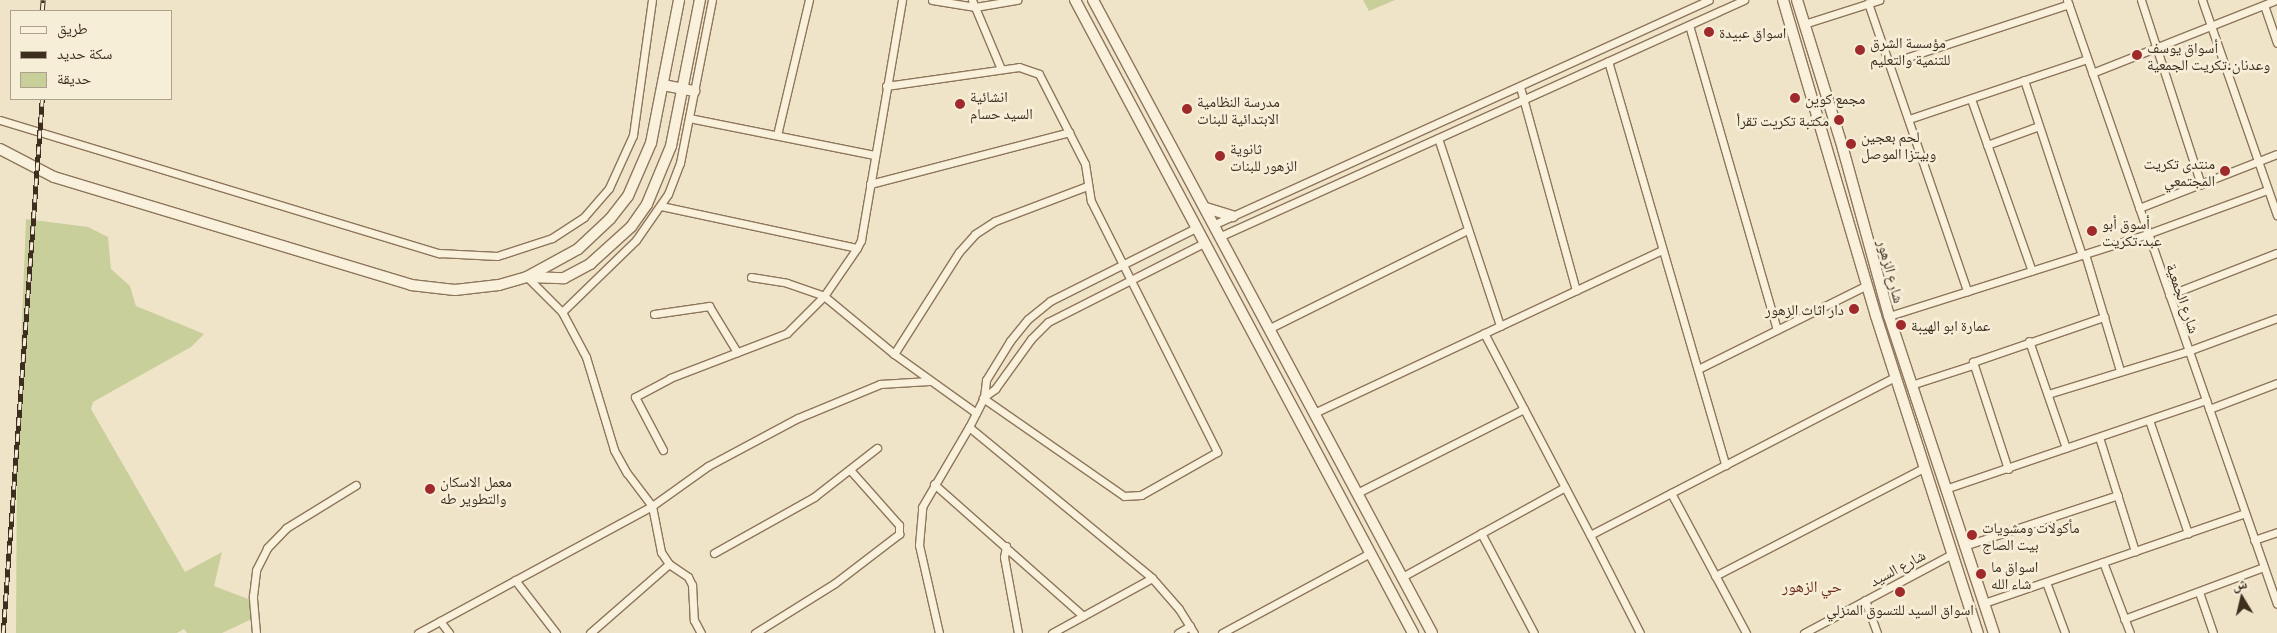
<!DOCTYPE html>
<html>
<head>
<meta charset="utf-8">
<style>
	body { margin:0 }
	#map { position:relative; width:2277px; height:633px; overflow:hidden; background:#f0e4c8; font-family:Literata,"Noto Naskh Arabic",serif }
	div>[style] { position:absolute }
	.green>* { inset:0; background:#c9cf9b }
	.roads { filter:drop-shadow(1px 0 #8d765c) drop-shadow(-1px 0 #8d765c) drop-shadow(0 1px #8d765c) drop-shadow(0 -1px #8d765c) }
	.street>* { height:7px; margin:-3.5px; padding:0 3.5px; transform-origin:3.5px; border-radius:3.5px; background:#faf1dc }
	.secondary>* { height:10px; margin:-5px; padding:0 5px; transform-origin:5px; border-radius:5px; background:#faf1dc }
	.rail>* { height:4.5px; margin-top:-2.25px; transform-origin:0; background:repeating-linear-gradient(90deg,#f7eed8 0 8px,#3d2e20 0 16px); box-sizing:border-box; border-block:1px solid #3d2e20 }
	.dots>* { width:14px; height:14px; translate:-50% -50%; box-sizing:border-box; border:2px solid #f7eed8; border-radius:50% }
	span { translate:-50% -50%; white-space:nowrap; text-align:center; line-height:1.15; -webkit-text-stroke:5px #f7eed8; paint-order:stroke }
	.poi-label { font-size:15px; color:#3d2e20 }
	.left { translate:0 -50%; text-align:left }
	.right { translate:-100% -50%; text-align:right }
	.street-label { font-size:15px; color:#3d2e20 }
	.neighbourhood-label { font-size:16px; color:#6b2e1e }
	.legend { position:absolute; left:10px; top:10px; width:162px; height:90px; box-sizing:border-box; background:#f7eed8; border:1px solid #ada18e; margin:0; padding:6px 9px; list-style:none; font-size:15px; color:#3d2e20 }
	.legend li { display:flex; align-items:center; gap:10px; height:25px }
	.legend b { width:25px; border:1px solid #ada18e }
	.north { position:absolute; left:2217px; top:573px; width:50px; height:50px; -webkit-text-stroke:4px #f7eed8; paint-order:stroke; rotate:351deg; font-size:14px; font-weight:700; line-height:20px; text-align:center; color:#3d2e20 }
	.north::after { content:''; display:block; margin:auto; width:18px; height:22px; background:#3d2e20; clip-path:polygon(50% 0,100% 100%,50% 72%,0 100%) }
</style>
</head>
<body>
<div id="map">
	<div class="green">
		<i style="clip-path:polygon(1363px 0,1395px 0,1369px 11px)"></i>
		<i style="clip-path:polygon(26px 219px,88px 227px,108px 237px,111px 269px,130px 286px,136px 306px,204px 334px,191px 347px,93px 402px,91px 409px,185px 572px,222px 552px,214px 586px,256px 602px,254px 618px,222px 633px,187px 633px,184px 629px,177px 633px,16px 633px,17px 449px)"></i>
	</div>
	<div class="roads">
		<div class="street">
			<i style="left:932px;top:0;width:44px;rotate:9.2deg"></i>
			<i style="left:975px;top:7px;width:43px;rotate:-9.5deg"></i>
			<i style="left:972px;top:0;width:75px;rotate:67.2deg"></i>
			<i style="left:2067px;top:0;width:639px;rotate:70.83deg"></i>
			<i style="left:2141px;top:0;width:194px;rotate:72deg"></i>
			<i style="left:2202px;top:0;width:228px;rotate:70.8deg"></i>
			<i style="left:1868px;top:3px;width:305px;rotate:71deg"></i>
			<i style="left:2264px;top:5px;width:40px;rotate:71.1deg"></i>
			<i style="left:1804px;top:24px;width:79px;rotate:-17.7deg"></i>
			<i style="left:1689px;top:25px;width:317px;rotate:73.9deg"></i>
			<i style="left:1608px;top:61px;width:421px;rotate:73.8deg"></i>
			<i style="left:1890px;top:63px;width:188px;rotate:-18.2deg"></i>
			<i style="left:2092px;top:73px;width:198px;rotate:-21.6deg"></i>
			<i style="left:2024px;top:80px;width:184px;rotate:71.7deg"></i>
			<i style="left:886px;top:86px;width:134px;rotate:-8.1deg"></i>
			<i style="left:1019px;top:67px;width:21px;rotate:19deg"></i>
			<i style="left:1039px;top:74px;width:101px;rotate:62.9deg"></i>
			<i style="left:1085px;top:164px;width:37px;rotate:81deg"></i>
			<i style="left:1091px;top:201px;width:281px;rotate:63.3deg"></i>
			<i style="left:1217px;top:452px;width:87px;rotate:150.5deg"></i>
			<i style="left:1141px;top:495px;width:17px;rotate:177deg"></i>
			<i style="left:1124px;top:496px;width:172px;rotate:-145.2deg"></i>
			<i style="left:1520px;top:87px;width:211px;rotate:74.6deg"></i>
			<i style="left:1971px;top:99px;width:182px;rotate:70.5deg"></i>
			<i style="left:689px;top:118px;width:189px;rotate:11.3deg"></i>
			<i style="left:1909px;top:119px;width:188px;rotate:-18.6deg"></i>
			<i style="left:0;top:120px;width:459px;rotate:16.9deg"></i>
			<i style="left:439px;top:253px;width:58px;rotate:3deg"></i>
			<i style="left:497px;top:256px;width:58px;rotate:-18.1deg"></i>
			<i style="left:552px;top:238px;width:38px;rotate:-33deg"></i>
			<i style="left:584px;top:217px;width:38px;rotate:-49deg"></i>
			<i style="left:609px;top:188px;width:58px;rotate:-65.6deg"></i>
			<i style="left:633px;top:135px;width:136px;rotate:-82deg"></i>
			<i style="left:777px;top:135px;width:139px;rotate:-76.7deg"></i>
			<i style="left:1438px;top:138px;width:198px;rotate:71.7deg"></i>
			<i style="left:1987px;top:145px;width:55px;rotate:-20.1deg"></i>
			<i style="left:870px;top:184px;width:206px;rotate:-14.6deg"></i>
			<i style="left:661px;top:206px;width:200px;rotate:12.1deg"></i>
			<i style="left:2139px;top:208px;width:148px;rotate:-21.4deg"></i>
			<i style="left:1215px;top:224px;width:542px;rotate:-24.39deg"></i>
			<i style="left:1221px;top:236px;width:574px;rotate:-24.29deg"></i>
			<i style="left:2085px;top:254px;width:122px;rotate:73.3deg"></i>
			<i style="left:527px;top:277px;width:49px;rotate:45deg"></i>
			<i style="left:562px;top:312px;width:51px;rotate:61.9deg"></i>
			<i style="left:586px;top:357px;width:97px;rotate:73.2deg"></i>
			<i style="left:614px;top:450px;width:26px;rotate:61deg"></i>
			<i style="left:627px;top:473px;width:41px;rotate:52.9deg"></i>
			<i style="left:652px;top:506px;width:47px;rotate:78.9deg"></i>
			<i style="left:661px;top:552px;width:14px;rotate:56deg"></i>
			<i style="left:669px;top:564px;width:23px;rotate:34deg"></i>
			<i style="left:688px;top:577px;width:9px;rotate:63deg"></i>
			<i style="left:692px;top:585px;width:35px;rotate:87deg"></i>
			<i style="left:694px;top:620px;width:15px;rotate:62deg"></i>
			<i style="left:751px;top:277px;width:36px;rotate:9deg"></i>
			<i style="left:787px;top:283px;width:39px;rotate:19deg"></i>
			<i style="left:824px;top:296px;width:91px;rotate:39.6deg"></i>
			<i style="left:894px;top:354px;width:101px;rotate:35.7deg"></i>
			<i style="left:2169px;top:295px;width:116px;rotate:-21.3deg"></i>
			<i style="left:562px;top:312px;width:103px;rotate:-44.2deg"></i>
			<i style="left:636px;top:240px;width:56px;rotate:-55.2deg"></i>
			<i style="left:668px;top:194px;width:33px;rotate:-69deg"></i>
			<i style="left:680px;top:163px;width:166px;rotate:-78.9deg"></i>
			<i style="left:654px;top:314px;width:56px;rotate:-8.3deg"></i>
			<i style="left:709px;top:306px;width:54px;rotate:58.7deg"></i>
			<i style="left:1889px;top:316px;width:271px;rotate:-17.6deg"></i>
			<i style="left:2147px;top:234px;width:128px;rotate:-20.1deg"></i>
			<i style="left:1270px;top:328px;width:220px;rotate:-26.4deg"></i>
			<i style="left:1484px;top:333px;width:228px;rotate:62.3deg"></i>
			<i style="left:2029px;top:341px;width:113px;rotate:70.9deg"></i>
			<i style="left:894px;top:354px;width:121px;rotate:-57.5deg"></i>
			<i style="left:959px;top:252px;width:24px;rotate:-48deg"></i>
			<i style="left:975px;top:234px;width:24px;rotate:-33deg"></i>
			<i style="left:995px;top:221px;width:98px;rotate:-20.8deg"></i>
			<i style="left:1698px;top:369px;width:189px;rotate:-26.4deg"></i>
			<i style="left:1911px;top:385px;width:65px;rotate:-17.9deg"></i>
			<i style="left:2048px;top:394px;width:146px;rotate:-17.1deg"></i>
			<i style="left:2188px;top:351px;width:95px;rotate:-20.3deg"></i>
			<i style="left:984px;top:397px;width:14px;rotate:-36deg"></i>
			<i style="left:995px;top:389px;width:62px;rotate:-54.2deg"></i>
			<i style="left:1031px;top:339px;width:24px;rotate:-45deg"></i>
			<i style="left:1048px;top:322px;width:175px;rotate:-26.9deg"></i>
			<i style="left:2209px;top:409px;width:73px;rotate:-20.9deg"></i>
			<i style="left:1314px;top:413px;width:384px;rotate:-25.1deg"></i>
			<i style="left:2149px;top:420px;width:120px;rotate:71deg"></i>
			<i style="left:969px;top:427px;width:237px;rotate:39.5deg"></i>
			<i style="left:1152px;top:578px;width:41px;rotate:48.9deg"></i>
			<i style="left:1179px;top:609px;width:28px;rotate:58deg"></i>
			<i style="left:2099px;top:437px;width:120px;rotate:72.5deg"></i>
			<i style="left:663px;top:450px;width:60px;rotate:-117.8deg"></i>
			<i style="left:635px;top:397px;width:40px;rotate:-28deg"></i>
			<i style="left:670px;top:378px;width:125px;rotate:-21deg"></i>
			<i style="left:787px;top:333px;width:52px;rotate:-45deg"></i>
			<i style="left:824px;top:296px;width:58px;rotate:-55.5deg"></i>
			<i style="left:857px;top:248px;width:9px;rotate:-63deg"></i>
			<i style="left:861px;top:240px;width:243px;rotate:-80.3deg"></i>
			<i style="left:2008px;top:469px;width:113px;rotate:-108.1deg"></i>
			<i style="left:1973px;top:362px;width:139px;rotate:-19deg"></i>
			<i style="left:934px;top:484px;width:199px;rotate:41.5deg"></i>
			<i style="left:1945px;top:489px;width:276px;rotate:-18.8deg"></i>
			<i style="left:1357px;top:493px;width:187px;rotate:-26.7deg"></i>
			<i style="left:1671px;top:493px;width:159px;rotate:61.8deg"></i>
			<i style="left:1481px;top:533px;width:113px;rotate:62.1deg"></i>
			<i style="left:2254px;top:540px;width:24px;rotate:-19deg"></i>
			<i style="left:1006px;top:546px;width:11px;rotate:100deg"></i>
			<i style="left:1004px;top:557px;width:77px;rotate:79.6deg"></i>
			<i style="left:1964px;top:546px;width:162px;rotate:-18.3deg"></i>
			<i style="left:714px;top:553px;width:115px;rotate:-29.2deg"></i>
			<i style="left:814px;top:497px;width:80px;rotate:-37.9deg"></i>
			<i style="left:2103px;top:562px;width:76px;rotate:69.2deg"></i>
			<i style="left:1715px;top:576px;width:234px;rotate:-27.4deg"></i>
			<i style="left:1402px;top:577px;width:186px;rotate:-28.9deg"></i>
			<i style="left:515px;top:580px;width:67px;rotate:52.3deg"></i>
			<i style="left:2046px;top:582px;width:54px;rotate:69.6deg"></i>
			<i style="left:2199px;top:592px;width:43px;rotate:71.1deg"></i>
			<i style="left:1865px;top:600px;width:35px;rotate:70deg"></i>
			<i style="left:1984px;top:603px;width:276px;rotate:-19deg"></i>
			<i style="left:2124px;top:619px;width:149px;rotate:-20.4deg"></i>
			<i style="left:440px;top:621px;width:15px;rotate:53deg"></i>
			<i style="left:256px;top:633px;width:37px;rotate:-95deg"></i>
			<i style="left:253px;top:596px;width:26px;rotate:-83deg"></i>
			<i style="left:256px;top:570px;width:25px;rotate:-63deg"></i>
			<i style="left:267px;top:548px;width:28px;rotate:-46deg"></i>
			<i style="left:286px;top:528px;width:82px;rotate:-31.6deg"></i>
			<i style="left:418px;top:633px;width:266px;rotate:-28.5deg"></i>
			<i style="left:652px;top:506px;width:69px;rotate:-35.5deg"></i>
			<i style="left:708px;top:466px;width:102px;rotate:-28.1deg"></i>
			<i style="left:798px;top:418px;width:89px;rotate:-22.5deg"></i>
			<i style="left:880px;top:384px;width:49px;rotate:-3.5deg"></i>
			<i style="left:590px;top:633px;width:105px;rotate:-41.1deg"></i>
			<i style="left:755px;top:633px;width:94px;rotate:-32deg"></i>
			<i style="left:835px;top:583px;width:81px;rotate:-37.4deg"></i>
			<i style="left:899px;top:534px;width:9px;rotate:-90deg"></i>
			<i style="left:899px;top:525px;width:72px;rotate:-131.6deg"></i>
			<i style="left:939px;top:633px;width:90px;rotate:-102.8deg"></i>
			<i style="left:919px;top:545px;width:38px;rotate:-85deg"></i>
			<i style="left:922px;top:507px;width:93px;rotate:-59.6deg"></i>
			<i style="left:969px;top:427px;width:34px;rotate:-63deg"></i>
			<i style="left:984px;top:397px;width:17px;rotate:-83deg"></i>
			<i style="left:986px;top:380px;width:46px;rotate:-58.4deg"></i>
			<i style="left:1010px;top:341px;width:28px;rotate:-51deg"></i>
			<i style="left:1028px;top:319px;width:28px;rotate:-39deg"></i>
			<i style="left:1050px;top:301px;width:163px;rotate:-26.6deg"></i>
			<i style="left:1052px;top:633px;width:114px;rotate:-28.8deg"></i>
			<i style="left:1178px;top:633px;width:14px;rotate:-30deg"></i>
			<i style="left:1222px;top:633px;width:168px;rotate:-28.4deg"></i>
			<i style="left:1640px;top:633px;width:110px;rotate:-117deg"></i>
			<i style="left:1590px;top:535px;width:343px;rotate:-27.4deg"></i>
			<i style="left:1804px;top:633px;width:166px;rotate:-28.1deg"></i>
		</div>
		<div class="secondary">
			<i style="left:1075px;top:0;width:718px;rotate:61.9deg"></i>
			<i style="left:1093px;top:0;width:718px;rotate:61.83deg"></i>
			<i style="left:1783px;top:0;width:329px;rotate:73.6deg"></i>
			<i style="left:1876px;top:316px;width:333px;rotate:72.2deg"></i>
			<i style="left:1797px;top:0;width:156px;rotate:72.8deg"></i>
			<i style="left:1843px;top:149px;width:173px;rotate:74.6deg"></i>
			<i style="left:1889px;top:316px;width:334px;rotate:71.7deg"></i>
			<i style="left:663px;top:85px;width:32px;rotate:11deg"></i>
			<i style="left:0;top:149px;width:61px;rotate:27.4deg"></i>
			<i style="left:54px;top:177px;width:373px;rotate:16.8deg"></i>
			<i style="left:411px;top:285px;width:44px;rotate:6.5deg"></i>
			<i style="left:455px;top:290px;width:44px;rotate:-6.5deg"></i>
			<i style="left:499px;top:285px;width:29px;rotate:-16deg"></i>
			<i style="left:527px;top:277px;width:58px;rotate:-28.8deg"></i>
			<i style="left:578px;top:249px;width:44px;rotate:-43.2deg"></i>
			<i style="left:610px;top:219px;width:29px;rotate:-52deg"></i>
			<i style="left:628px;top:196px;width:58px;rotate:-66.5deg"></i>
			<i style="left:651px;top:143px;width:146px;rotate:-78.9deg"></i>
			<i style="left:1206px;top:208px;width:28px;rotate:17deg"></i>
			<i style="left:527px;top:277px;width:37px;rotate:2deg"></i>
			<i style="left:564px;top:278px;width:30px;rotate:-28deg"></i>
			<i style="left:590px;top:264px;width:55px;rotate:-42.1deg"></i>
			<i style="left:631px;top:227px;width:28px;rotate:-55deg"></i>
			<i style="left:647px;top:204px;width:63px;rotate:-67.5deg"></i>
			<i style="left:671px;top:146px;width:149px;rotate:-78.8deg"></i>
		</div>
	</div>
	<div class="rail">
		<i style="left:42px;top:11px;width:11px;rotate:-85deg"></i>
		<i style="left:3px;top:633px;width:535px;rotate:-85.82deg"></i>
	</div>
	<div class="dots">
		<i style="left:1709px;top:32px;background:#9e2a2b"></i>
		<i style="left:1860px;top:50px;background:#9e2a2b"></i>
		<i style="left:2137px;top:55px;background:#9e2a2b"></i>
		<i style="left:1795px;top:98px;background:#9e2a2b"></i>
		<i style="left:960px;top:104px;background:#9e2a2b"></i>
		<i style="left:1187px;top:109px;background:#9e2a2b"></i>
		<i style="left:1839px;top:120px;background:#9e2a2b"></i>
		<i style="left:1851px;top:144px;background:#9e2a2b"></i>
		<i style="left:1220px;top:156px;background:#9e2a2b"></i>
		<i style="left:2225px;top:171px;background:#9e2a2b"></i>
		<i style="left:2092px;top:231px;background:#9e2a2b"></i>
		<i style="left:1854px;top:309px;background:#9e2a2b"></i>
		<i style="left:1901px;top:325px;background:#9e2a2b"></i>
		<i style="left:430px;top:489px;background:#9e2a2b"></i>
		<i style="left:1972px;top:535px;background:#9e2a2b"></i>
		<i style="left:1981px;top:574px;background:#9e2a2b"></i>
		<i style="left:1900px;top:592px;background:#9e2a2b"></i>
	</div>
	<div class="poi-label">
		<span class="left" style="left:1719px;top:32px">اسواق عبيدة</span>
		<span class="left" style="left:1870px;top:50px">مؤسسة الشرق<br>للتنمية والتعليم</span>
		<span class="left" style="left:2147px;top:55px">أسواق يوسف<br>وعدنان.تكريت الجمعية</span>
		<span class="left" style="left:970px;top:104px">انشائية<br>السيد حسام</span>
		<span class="left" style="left:1805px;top:98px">مجمع كوين</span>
		<span class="left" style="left:1197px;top:109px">مدرسة النظامية<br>الابتدائية للبنات</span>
		<span class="right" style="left:1829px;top:120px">مكتبة تكريت تقرأ</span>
		<span class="left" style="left:1861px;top:144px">لحم بعجين<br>وبيتزا الموصل</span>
		<span class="left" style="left:1230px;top:156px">ثانوية<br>الزهور للبنات</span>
		<span class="right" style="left:2215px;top:171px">منتدى تكريت<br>المجتمعي</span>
		<span class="left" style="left:2102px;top:231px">أسوق أبو<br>عبد.تكريت</span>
		<span class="right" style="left:1844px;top:309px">دار اثاث الزهور</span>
		<span class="left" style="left:1911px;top:325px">عمارة ابو الهيبة</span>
		<span class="left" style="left:440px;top:489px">معمل الاسكان<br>والتطوير طه</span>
		<span class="left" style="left:1982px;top:535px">مأكولات ومشويات<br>بيت الصاج</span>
		<span class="left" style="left:1991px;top:574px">اسواق ما<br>شاء الله</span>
		<span style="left:1900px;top:609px">اسواق السيد للتسوق المنزلي</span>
	</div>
	<div class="street-label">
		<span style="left:1892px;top:271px;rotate:75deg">شارع الزهور</span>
		<span style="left:2184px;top:298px;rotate:71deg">شارع الجمعية</span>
		<span style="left:1897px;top:567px;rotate:-28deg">شارع السيد</span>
	</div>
	<div class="neighbourhood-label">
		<span style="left:1812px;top:585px">حي الزهور</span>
	</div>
	<ul class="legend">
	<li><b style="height:6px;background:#faf1dc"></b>طريق</li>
	<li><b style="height:6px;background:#3d2e20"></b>سكة حديد</li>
	<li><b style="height:14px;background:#c9cf9b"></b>حديقة</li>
	</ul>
	<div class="north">ش</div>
</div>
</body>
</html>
